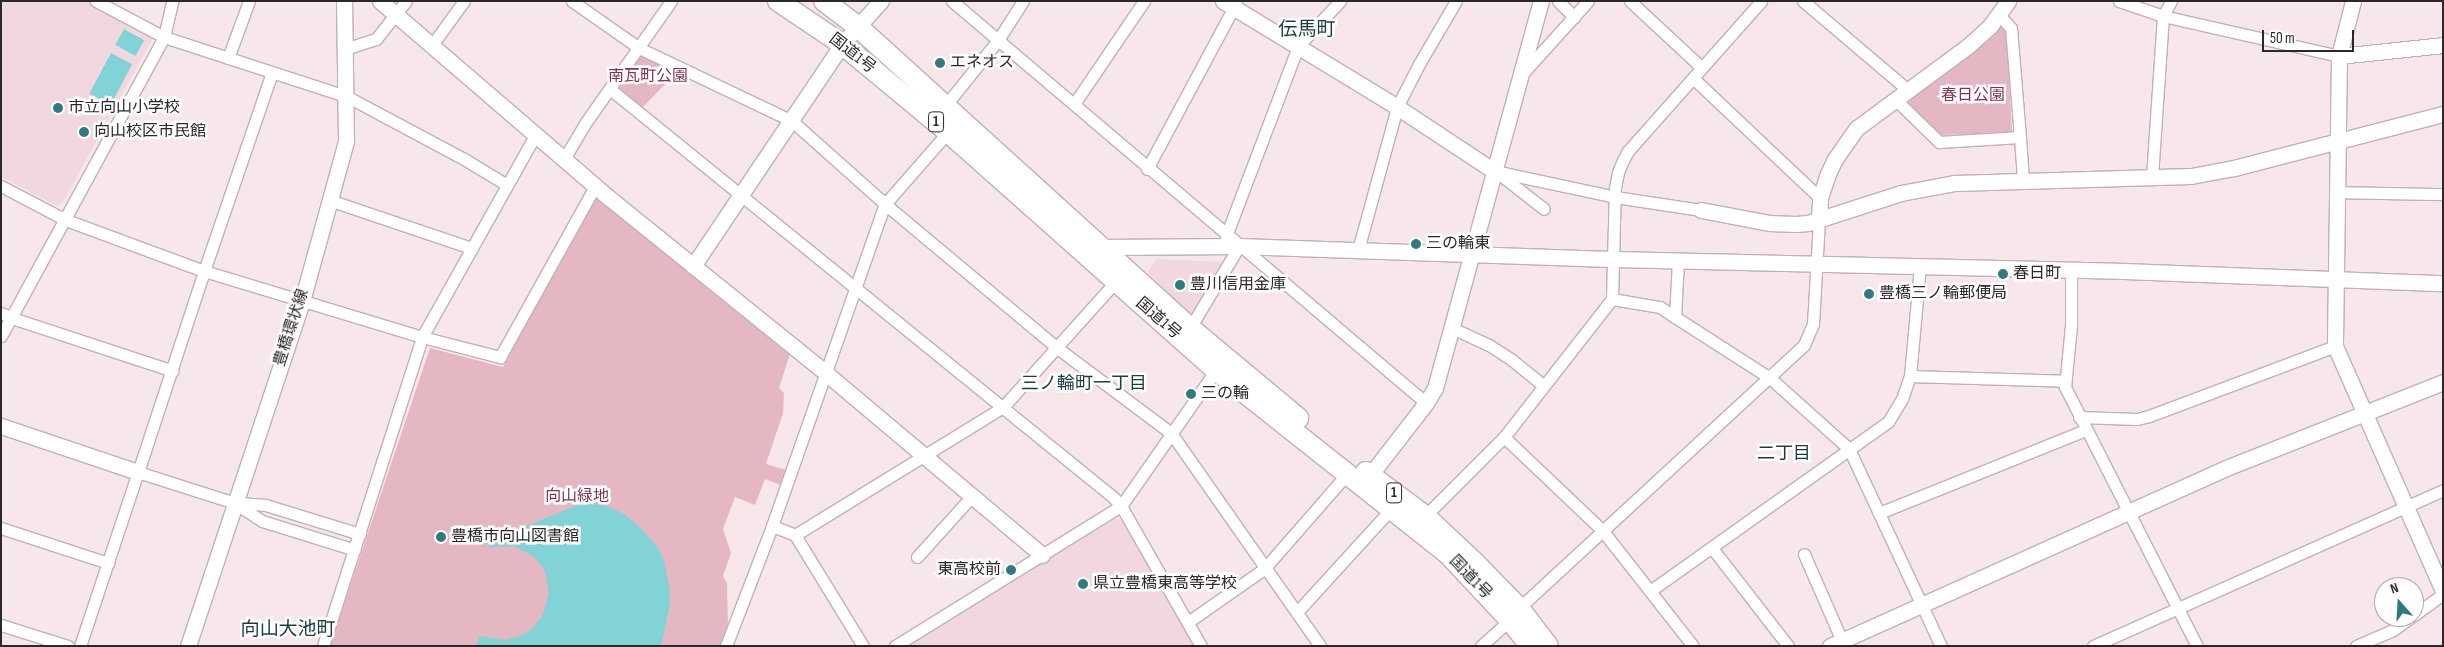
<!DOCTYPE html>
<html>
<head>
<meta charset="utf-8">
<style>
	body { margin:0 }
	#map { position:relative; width:2444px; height:647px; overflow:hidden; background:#f7e7eb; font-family:"Sofia Sans Condensed","Noto Sans JP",sans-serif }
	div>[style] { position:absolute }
	.built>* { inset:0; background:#f0d8de }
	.green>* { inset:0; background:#e5b7c3 }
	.water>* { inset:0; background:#81d3d6; transform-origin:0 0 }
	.roads { filter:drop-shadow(1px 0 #c0b1b4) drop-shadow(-1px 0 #c0b1b4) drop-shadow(0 1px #c0b1b4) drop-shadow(0 -1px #c0b1b4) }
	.street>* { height:11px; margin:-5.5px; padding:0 5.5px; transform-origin:5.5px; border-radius:5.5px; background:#fff }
	.secondary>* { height:15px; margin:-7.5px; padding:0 7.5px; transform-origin:7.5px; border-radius:7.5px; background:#fff }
	.highway>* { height:20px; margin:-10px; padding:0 10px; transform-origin:10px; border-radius:10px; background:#fff }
	.dots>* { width:14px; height:14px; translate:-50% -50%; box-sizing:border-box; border:2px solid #fff; border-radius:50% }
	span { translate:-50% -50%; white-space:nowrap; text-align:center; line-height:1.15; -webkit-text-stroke:5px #fff; paint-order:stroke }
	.shield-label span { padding:1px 4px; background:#fff; border:1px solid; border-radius:4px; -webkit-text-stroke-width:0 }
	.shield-label { font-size:15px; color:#2c2728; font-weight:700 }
	.street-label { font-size:16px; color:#2c2728 }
	.poi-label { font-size:16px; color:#2c2728 }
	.left { translate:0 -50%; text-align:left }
	.right { translate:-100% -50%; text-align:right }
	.park-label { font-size:16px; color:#823550 }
	.neighbourhood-label { font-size:18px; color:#193c3d }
	.quarter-label { font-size:19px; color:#193c3d }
	.frame { position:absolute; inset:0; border:2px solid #2c2728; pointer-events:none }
	.north { position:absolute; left:2374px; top:577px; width:50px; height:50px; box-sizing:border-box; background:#fff; border:1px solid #aba9a9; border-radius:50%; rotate:341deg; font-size:14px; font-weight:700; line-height:20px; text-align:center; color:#2c2728 }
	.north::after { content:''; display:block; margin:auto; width:18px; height:22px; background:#317a7d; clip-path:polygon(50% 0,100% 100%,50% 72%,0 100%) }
	.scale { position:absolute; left:2262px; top:30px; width:92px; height:22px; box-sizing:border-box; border:2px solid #2c2728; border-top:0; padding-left:6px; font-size:15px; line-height:18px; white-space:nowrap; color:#2c2728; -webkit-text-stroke:4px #fff; paint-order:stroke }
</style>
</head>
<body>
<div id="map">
	<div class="built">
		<i style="clip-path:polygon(1px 1px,89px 1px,149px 33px,152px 40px,63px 202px,57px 206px,1px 177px)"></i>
		<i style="clip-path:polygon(1157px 259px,1226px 262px,1190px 316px,1147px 272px)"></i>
		<i style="clip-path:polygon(1116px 518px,1124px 522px,1194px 646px,906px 646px)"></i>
	</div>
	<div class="green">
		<i style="clip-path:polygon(2000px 26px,2007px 33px,2012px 133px,1937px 135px,1902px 101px)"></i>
		<i style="clip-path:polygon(645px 55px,677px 72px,641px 109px,617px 88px,641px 56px)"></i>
		<i style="clip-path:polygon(596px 197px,600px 198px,790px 354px,779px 388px,784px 393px,783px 413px,766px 464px,786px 470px,781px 485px,765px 479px,755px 505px,735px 497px,723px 529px,731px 553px,723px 576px,727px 584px,728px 627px,724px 639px,720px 646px,330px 646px,430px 348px,503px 367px,592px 199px)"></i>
	</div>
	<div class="water">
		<i style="left:124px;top:29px;width:23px;height:18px;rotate:29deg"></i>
		<i style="left:111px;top:53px;width:24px;height:46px;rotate:28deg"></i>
		<i style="clip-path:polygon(585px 502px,607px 506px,624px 514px,641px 528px,658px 548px,664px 560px,670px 591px,669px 610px,661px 646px,475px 646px,480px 636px,504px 640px,521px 636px,532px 629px,542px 616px,549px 594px,545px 571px,539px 562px,531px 555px,513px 546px,491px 547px,485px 543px,490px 533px,497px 536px,509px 533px)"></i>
	</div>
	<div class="roads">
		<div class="street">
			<i style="left:96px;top:1px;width:77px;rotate:27.9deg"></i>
			<i style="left:164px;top:37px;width:191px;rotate:18deg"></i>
			<i style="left:346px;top:96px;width:134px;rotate:28.1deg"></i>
			<i style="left:464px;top:159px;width:50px;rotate:31.2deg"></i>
			<i style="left:572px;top:1px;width:82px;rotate:35deg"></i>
			<i style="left:639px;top:48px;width:170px;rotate:25.5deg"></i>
			<i style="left:792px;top:121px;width:125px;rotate:41.7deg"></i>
			<i style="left:885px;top:204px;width:223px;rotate:39.9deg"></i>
			<i style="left:1056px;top:347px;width:144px;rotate:36.8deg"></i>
			<i style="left:1171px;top:433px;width:260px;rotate:55deg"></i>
			<i style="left:952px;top:1px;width:622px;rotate:40.3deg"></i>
			<i style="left:1558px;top:1px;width:23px;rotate:45deg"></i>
			<i style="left:1630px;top:1px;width:98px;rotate:42.9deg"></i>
			<i style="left:1803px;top:1px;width:138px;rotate:40.3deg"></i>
			<i style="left:2119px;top:1px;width:46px;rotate:18.8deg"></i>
			<i style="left:2163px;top:16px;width:180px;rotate:12.8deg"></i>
			<i style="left:432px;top:45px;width:54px;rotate:-54deg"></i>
			<i style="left:345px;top:49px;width:33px;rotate:-18deg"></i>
			<i style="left:376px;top:39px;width:48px;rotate:-51.7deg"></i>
			<i style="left:228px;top:58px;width:61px;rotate:-69.8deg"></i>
			<i style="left:1522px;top:74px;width:98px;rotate:-47.9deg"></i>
			<i style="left:1693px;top:78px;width:175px;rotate:43.4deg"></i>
			<i style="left:610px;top:89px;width:648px;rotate:39.05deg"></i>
			<i style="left:1113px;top:497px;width:12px;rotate:48deg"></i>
			<i style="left:1121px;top:506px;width:161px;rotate:60.3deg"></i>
			<i style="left:1895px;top:99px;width:62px;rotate:44.3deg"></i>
			<i style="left:1939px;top:142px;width:81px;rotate:-3.5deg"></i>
			<i style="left:2020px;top:137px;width:109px;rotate:-94.7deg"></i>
			<i style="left:2011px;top:28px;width:18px;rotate:-133deg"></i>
			<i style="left:1074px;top:104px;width:125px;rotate:-55.8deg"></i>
			<i style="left:945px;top:106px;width:85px;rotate:-51.2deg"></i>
			<i style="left:998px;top:40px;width:46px;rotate:-57.3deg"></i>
			<i style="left:2020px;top:137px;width:43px;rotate:86deg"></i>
			<i style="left:564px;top:159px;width:43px;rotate:-59.3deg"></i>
			<i style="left:586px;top:122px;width:148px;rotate:-54.9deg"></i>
			<i style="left:1147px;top:169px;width:188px;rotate:-61.8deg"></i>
			<i style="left:1494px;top:171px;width:124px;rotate:12.1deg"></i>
			<i style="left:1615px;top:197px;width:87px;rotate:8.6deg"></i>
			<i style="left:1498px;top:173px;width:58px;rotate:38deg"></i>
			<i style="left:2152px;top:177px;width:161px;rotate:-86.1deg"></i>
			<i style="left:2163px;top:16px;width:17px;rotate:-62deg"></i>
			<i style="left:1px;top:186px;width:73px;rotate:27.6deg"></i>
			<i style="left:66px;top:220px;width:147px;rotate:20.3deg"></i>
			<i style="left:204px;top:271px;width:210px;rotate:-71.1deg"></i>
			<i style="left:2337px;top:192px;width:106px;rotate:1.1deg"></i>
			<i style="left:329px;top:200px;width:151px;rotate:18.6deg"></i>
			<i style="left:1226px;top:236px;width:203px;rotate:-69.2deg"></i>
			<i style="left:1298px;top:46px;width:62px;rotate:-47deg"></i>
			<i style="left:1358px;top:250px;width:148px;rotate:-74.7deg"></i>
			<i style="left:1397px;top:107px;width:48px;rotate:-62.9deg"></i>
			<i style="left:1419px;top:64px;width:73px;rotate:-59.6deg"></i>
			<i style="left:1678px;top:261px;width:56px;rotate:93.1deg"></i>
			<i style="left:1675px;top:317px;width:113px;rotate:32.7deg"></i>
			<i style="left:1770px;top:378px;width:106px;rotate:41.9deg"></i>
			<i style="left:1849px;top:449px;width:217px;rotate:65deg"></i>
			<i style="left:2071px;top:271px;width:54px;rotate:90deg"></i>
			<i style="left:2071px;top:325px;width:62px;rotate:95.5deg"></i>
			<i style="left:2065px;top:387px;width:291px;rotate:63deg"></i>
			<i style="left:1612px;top:299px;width:49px;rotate:9.5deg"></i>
			<i style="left:1660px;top:307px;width:18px;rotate:34deg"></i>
			<i style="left:1px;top:313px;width:12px;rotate:24deg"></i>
			<i style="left:12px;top:318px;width:169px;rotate:18.2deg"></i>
			<i style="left:1190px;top:328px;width:96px;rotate:-59.1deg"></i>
			<i style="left:1452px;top:328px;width:41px;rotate:24.7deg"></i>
			<i style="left:1489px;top:345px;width:27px;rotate:33deg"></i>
			<i style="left:1512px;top:360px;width:41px;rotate:39.1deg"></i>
			<i style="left:1px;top:336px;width:341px;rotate:-61.4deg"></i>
			<i style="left:164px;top:37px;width:37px;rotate:-77deg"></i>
			<i style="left:1910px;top:376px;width:155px;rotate:1.8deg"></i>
			<i style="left:2079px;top:417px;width:58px;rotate:2deg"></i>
			<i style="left:2137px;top:419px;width:12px;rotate:-14deg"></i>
			<i style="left:2149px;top:416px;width:199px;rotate:-20.6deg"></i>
			<i style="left:1504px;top:437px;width:135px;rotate:43.5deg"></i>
			<i style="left:1602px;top:530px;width:147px;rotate:51.9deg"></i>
			<i style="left:236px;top:504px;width:31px;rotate:33deg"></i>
			<i style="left:262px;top:521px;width:97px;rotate:17.3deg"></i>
			<i style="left:1879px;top:513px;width:222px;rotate:-21.9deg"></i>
			<i style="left:1425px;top:516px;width:112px;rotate:-45deg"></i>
			<i style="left:1504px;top:437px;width:175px;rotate:-52deg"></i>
			<i style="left:1612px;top:299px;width:111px;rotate:-88.5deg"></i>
			<i style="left:1615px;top:188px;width:16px;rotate:-79deg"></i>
			<i style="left:1618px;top:172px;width:13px;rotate:-67deg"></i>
			<i style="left:1623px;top:160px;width:10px;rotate:-61deg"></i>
			<i style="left:1628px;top:151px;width:200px;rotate:-48.4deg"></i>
			<i style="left:772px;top:526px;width:25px;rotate:21deg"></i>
			<i style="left:795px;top:535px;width:130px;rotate:58.5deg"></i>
			<i style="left:1px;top:528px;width:113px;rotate:18.1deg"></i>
			<i style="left:360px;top:534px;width:98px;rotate:-162.9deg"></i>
			<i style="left:266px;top:505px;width:31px;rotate:-176deg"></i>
			<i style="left:235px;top:503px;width:102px;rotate:-162.3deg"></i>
			<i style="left:138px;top:472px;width:212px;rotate:-71.8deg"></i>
			<i style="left:204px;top:271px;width:228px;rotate:16.8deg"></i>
			<i style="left:422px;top:337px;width:81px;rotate:14.4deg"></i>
			<i style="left:500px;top:357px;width:196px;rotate:-60.9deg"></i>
			<i style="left:795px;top:535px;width:244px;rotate:-31.6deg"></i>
			<i style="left:1003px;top:407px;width:168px;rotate:-48.1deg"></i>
			<i style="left:1712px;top:548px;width:124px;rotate:52.2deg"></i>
			<i style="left:1804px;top:554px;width:95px;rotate:66.4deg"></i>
			<i style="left:917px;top:557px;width:82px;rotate:-48deg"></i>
			<i style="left:1650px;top:591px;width:292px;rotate:-35.4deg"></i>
			<i style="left:1888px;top:422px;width:27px;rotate:-59deg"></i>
			<i style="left:1902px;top:399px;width:24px;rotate:-71deg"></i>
			<i style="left:1910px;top:376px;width:109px;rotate:-84.8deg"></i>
			<i style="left:1519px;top:608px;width:388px;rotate:-42.7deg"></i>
			<i style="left:1804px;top:345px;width:23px;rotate:-67deg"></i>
			<i style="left:1813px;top:324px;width:105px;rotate:-86.7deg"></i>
			<i style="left:1297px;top:612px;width:139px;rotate:-47.6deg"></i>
			<i style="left:2414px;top:615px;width:36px;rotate:-36deg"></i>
			<i style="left:1188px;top:622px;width:93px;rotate:-34.9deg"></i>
			<i style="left:1264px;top:569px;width:126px;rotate:-48.9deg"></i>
			<i style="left:1px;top:625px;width:70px;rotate:17.4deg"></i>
			<i style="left:80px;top:646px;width:183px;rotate:-71.6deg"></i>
			<i style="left:323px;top:646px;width:324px;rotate:-72.2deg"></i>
			<i style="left:422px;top:337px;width:233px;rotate:-60.7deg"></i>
			<i style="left:726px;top:646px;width:129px;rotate:-69deg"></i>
			<i style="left:772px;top:526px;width:341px;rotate:-70.7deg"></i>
			<i style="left:885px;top:204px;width:96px;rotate:-48.8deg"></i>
			<i style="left:895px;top:646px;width:266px;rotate:-31.8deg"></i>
			<i style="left:1121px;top:506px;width:169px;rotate:-55.1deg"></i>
			<i style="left:1481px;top:646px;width:39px;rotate:-42deg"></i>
			<i style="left:2093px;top:646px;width:383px;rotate:-24deg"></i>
			<i style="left:2356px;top:646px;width:40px;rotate:-23.4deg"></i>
			<i style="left:2393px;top:630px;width:22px;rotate:-36deg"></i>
		</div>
		<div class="secondary">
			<i style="left:380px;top:1px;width:301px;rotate:40.7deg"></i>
			<i style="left:608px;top:197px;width:282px;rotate:38.9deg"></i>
			<i style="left:827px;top:374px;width:281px;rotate:40.1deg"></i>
			<i style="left:1223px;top:1px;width:204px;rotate:31.3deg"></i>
			<i style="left:1397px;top:107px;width:116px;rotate:33.4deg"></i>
			<i style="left:2353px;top:1px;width:57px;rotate:104.3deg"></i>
			<i style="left:2339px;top:56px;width:290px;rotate:90.8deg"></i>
			<i style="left:2335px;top:346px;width:268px;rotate:66.2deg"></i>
			<i style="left:2339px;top:56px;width:105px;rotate:-6deg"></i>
			<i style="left:1701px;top:210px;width:69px;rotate:10.8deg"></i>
			<i style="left:1769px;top:223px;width:27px;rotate:2deg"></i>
			<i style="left:1796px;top:224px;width:12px;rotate:-5deg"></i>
			<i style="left:1808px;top:223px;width:98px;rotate:-17.9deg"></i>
			<i style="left:1901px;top:193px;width:55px;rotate:-10.5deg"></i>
			<i style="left:1955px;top:183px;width:236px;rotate:-1.7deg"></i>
			<i style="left:2191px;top:176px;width:44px;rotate:-10.5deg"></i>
			<i style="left:2234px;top:168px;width:216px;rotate:-14.5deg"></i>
			<i style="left:1819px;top:219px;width:21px;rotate:-87deg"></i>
			<i style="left:1820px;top:198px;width:23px;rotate:-72deg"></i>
			<i style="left:1827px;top:176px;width:19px;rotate:-65deg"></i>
			<i style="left:1835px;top:159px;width:38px;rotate:-55deg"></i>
			<i style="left:1857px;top:128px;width:138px;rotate:-36.5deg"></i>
			<i style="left:1968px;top:46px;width:30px;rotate:-42deg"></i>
			<i style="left:1990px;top:26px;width:31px;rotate:-54deg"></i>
			<i style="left:1095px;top:249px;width:4px;rotate:-27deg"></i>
			<i style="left:1099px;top:247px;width:140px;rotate:-0.4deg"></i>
			<i style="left:1239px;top:246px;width:375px;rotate:2deg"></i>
			<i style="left:1614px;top:259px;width:510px;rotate:1.35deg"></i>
			<i style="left:2124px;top:271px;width:319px;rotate:2.2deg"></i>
			<i style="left:693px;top:266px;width:267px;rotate:-56.1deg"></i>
			<i style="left:842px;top:44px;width:58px;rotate:-47.8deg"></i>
			<i style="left:1px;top:426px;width:145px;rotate:18.6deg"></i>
			<i style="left:1364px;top:483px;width:101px;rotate:-52.2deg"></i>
			<i style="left:1426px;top:403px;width:17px;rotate:-59deg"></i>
			<i style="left:1435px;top:388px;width:401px;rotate:-74.7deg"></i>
			<i style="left:188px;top:646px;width:363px;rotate:-71.7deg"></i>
			<i style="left:302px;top:301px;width:166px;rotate:-74.6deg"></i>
			<i style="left:346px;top:141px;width:140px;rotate:-90.8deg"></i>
			<i style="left:1830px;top:646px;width:434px;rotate:-24.2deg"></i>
			<i style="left:2226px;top:468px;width:233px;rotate:-21.6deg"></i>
		</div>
		<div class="highway">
			<i style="left:778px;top:1px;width:77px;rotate:33.9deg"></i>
			<i style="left:842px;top:44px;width:138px;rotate:39.7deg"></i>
			<i style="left:948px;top:132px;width:358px;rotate:41.6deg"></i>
			<i style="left:1216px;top:370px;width:296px;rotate:38.4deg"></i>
			<i style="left:1448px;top:554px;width:91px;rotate:46.8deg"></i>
			<i style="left:1510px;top:620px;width:33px;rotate:52deg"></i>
			<i style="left:824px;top:1px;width:41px;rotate:37.1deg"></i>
			<i style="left:857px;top:26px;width:450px;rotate:42.2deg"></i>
			<i style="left:1190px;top:328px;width:141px;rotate:39.8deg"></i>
			<i style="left:1366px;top:472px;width:74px;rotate:36.7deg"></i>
			<i style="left:1425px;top:516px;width:67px;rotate:43.2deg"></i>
			<i style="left:1474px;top:562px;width:64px;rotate:45.6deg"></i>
			<i style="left:1519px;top:608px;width:48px;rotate:52.7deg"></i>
		</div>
	</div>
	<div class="dots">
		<i style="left:940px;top:63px;background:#317a7d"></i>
		<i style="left:58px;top:108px;background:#317a7d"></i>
		<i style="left:84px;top:132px;background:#317a7d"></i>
		<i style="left:1416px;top:244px;background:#317a7d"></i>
		<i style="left:2003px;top:274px;background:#317a7d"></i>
		<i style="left:1180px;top:285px;background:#317a7d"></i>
		<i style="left:1869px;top:294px;background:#317a7d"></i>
		<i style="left:1191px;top:394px;background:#317a7d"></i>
		<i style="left:441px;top:537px;background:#317a7d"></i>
		<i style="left:1011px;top:570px;background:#317a7d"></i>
		<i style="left:1083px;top:584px;background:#317a7d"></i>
	</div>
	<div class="shield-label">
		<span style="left:936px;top:122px">1</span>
		<span style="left:1394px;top:493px">1</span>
	</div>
	<div class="street-label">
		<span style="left:852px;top:54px;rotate:38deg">国道1号</span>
		<span style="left:1158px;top:319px;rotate:41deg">国道1号</span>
		<span style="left:292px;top:328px;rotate:-72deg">豊橋環状線</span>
		<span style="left:1470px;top:578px;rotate:46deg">国道1号</span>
	</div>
	<div class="poi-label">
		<span class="left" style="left:950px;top:63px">エネオス</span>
		<span class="left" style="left:68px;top:108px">市立向山小学校</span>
		<span class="left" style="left:94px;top:132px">向山校区市民館</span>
		<span class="left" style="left:1426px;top:244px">三の輪東</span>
		<span class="left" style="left:2013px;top:274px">春日町</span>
		<span class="left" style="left:1190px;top:285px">豊川信用金庫</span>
		<span class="left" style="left:1879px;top:294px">豊橋三ノ輪郵便局</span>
		<span class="left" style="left:1201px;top:394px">三の輪</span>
		<span class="left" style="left:451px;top:537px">豊橋市向山図書館</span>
		<span class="right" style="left:1001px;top:570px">東高校前</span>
		<span class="left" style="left:1093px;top:584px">県立豊橋東高等学校</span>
	</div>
	<div class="park-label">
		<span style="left:648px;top:77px">南瓦町公園</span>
		<span style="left:1973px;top:96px">春日公園</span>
		<span style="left:577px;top:497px">向山緑地</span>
	</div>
	<div class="neighbourhood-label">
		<span style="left:1084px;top:384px">三ノ輪町一丁目</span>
		<span style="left:1784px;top:454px">二丁目</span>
	</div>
	<div class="quarter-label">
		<span style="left:1307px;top:30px">伝馬町</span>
		<span style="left:288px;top:630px">向山大池町</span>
	</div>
	<div class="frame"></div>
	<div class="north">N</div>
	<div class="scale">50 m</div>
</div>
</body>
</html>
